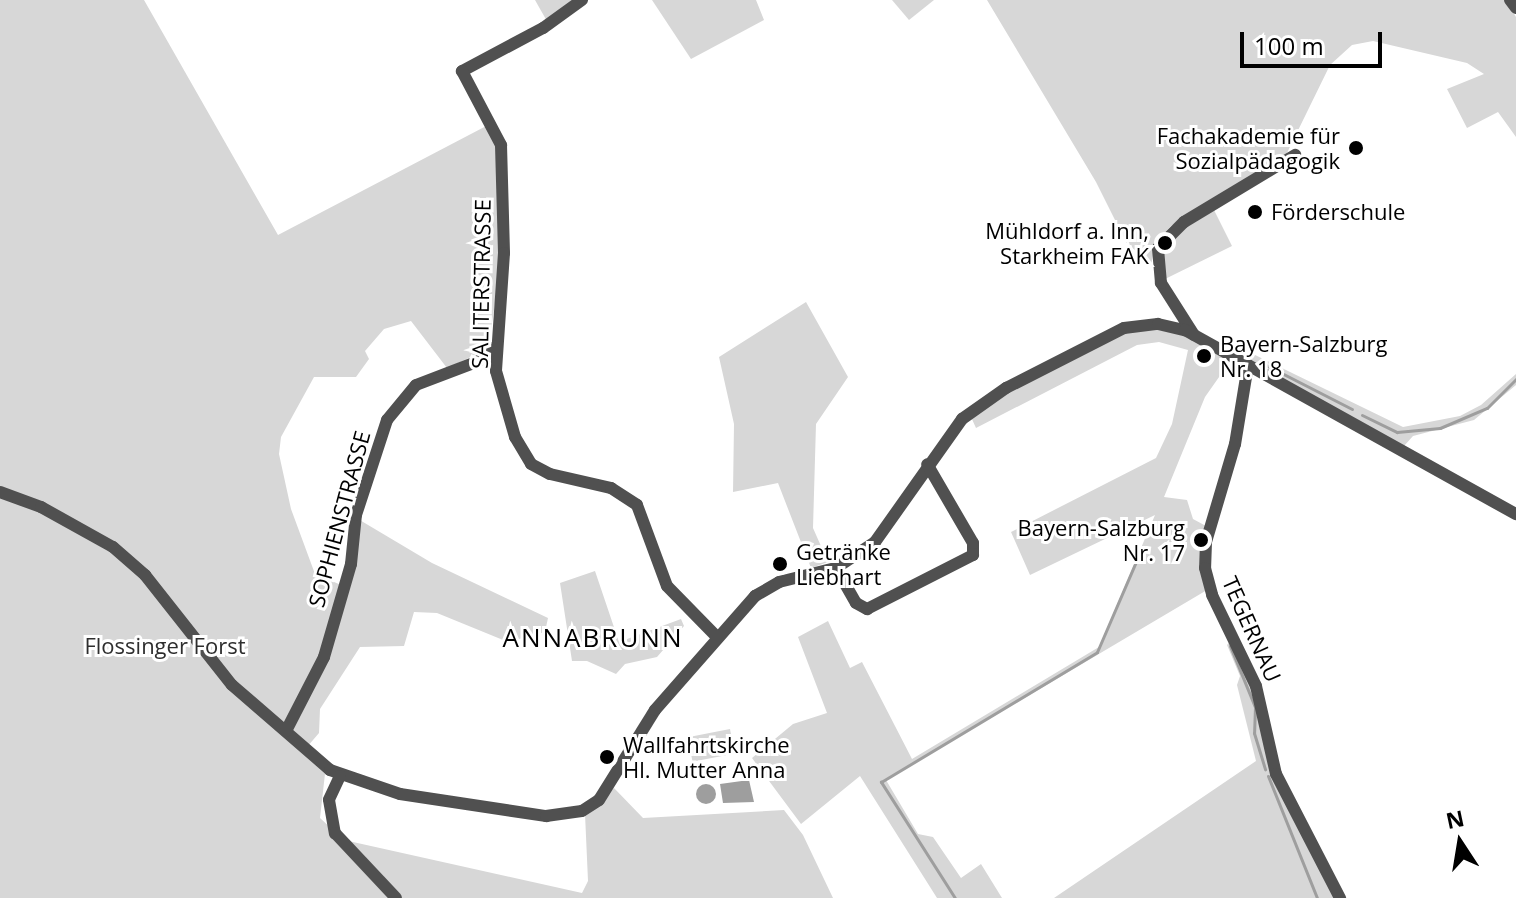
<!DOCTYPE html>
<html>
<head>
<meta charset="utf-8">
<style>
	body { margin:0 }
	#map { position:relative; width:1516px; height:898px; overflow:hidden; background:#fff; font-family:"Open Sans",sans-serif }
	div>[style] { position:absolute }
	.green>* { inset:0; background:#d7d7d7; transform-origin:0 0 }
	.water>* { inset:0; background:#9e9e9e }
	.round { border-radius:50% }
	.stream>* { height:3px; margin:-1.5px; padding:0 1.5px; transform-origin:1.5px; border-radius:1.5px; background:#9e9e9e }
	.minor>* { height:12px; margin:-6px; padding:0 6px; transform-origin:6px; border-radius:6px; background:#505050 }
	.dots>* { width:22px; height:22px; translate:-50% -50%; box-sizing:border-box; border:4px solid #fff; border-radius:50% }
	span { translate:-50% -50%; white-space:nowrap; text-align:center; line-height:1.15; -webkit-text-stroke:6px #fff; paint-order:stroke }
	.poi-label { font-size:22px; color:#000 }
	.right { translate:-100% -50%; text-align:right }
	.left { translate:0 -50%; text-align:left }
	.street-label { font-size:22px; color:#000 }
	.park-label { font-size:22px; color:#2e2e2e }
	.quarter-label { font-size:26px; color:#000; letter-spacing:2px }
	.north { position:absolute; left:1420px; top:802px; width:80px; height:80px; -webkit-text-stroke:6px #fff; paint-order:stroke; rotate:348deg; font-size:22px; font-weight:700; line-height:32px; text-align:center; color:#000 }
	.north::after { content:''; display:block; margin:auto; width:28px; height:36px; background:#000; clip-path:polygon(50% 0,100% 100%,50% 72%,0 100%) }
	.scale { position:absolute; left:1240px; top:32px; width:142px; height:36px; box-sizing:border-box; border:4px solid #000; border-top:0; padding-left:10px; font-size:24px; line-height:28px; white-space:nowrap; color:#000; -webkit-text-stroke:6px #fff; paint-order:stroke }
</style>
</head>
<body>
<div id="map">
	<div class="green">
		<i style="clip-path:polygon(0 0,144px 0,278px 235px,490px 124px,498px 140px,501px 263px,488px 349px,447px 368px,411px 321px,384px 329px,365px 351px,369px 359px,356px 377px,314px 377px,281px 437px,279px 454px,291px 509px,315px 574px,346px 587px,358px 519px,432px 563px,548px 618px,545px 632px,508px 642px,437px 613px,414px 612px,404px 646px,360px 647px,320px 709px,319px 733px,307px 747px,326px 765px,320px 818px,344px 840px,582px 893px,588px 881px,585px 814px,614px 788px,643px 818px,784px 810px,803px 835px,833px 898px,0 898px)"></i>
		<i style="clip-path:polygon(535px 0,585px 0,548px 23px)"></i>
		<i style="clip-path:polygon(652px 0,756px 0,764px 20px,691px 59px)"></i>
		<i style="clip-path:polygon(892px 0,934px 0,909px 20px)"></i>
		<i style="clip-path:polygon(987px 0,1506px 0,1516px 17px,1516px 137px,1498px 112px,1467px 128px,1447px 89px,1484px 74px,1467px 63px,1373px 41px,1352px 45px,1330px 65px,1285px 157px,1171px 226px,1156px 242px,1151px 265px,1126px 242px,1096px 182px)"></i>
		<i style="clip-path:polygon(1214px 210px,1232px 246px,1163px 280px,1161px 256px,1172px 236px)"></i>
		<i style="clip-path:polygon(806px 302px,848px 377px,816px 424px,813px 528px,828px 562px,811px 568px,778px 483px,733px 492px,734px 424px,719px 357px)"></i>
		<i style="clip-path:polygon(1161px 329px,1190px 337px,1231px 360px,1205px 397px,1164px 497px,1187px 500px,1193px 519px,1206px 526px,1207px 590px,886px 780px,918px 834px,933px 837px,961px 878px,981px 864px,1002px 898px,937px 898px,860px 776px,801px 824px,752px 758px,793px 724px,827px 713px,798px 637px,828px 621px,850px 668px,862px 662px,912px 759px,1099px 647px,1155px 515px,1030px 575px,1011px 532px,1156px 458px,1172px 424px,1188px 350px,1159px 342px,1137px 345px,976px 428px,971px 417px,992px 401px,1124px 332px)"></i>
		<i style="clip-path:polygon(1253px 354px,1403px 427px,1460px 416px,1481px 405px,1516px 374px,1516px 385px,1474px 420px,1413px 436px,1404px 446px,1244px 358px)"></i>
		<i style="clip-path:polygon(595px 571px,619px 642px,681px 619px,684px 626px,657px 657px,625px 664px,616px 674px,587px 661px,572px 661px,560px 583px)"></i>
		<i style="clip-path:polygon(1231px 640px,1251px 679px,1270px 753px,1336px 898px,1054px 898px,1256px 761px,1237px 685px,1240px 676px,1227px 645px)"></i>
		<i style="left:730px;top:729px;width:25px;height:43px;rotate:79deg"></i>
	</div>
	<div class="water">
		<i style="clip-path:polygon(749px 780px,754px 802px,723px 803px,720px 784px)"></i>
		<i class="round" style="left:696px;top:784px;width:20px;height:20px"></i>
	</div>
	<div class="stream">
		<i style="left:1262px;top:363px;width:101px;rotate:27.1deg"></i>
		<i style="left:1362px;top:415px;width:39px;rotate:26deg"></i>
		<i style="left:1397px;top:432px;width:43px;rotate:-5.3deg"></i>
		<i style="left:1440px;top:428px;width:51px;rotate:-23.1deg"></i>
		<i style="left:1487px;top:408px;width:41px;rotate:-45deg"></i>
		<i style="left:1230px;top:646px;width:66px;rotate:67.7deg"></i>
		<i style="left:1255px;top:707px;width:26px;rotate:92deg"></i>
		<i style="left:1254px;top:733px;width:38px;rotate:73deg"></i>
		<i style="left:1268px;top:776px;width:131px;rotate:68.1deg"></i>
		<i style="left:955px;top:898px;width:138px;rotate:-122.5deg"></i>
		<i style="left:881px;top:782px;width:252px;rotate:-31deg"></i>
		<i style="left:1097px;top:652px;width:111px;rotate:-66.7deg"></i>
	</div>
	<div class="minor">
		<i style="left:582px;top:0;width:48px;rotate:144.3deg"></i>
		<i style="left:543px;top:28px;width:92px;rotate:152deg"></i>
		<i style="left:462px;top:71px;width:84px;rotate:62.2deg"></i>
		<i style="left:501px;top:145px;width:108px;rotate:88.4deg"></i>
		<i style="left:504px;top:253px;width:118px;rotate:93.9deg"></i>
		<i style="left:496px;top:371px;width:69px;rotate:73.9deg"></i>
		<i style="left:515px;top:437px;width:31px;rotate:59deg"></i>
		<i style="left:531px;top:464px;width:21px;rotate:28deg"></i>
		<i style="left:550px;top:474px;width:63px;rotate:12.9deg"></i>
		<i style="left:611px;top:488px;width:31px;rotate:33deg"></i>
		<i style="left:637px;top:505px;width:86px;rotate:69.7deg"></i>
		<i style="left:667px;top:586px;width:71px;rotate:45.6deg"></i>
		<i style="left:1510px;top:0;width:10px;rotate:53deg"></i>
		<i style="left:1194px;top:335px;width:62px;rotate:-122.4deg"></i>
		<i style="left:1161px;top:283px;width:35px;rotate:-95deg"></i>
		<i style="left:1158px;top:248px;width:37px;rotate:-45deg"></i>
		<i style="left:1184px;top:222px;width:130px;rotate:-31.1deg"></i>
		<i style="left:1248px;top:365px;width:80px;rotate:99.3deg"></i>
		<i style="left:1235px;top:444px;width:102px;rotate:106.5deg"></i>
		<i style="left:1206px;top:542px;width:26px;rotate:92deg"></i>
		<i style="left:1205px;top:568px;width:28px;rotate:75deg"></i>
		<i style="left:1212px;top:595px;width:101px;rotate:64.2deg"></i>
		<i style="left:1256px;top:686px;width:90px;rotate:77.2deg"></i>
		<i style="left:1276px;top:774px;width:140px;rotate:62.7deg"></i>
		<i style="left:0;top:492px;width:44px;rotate:20.1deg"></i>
		<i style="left:41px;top:507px;width:82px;rotate:29.1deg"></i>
		<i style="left:113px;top:547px;width:43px;rotate:41.2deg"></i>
		<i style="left:145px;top:575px;width:140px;rotate:51.7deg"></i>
		<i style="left:232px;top:685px;width:130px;rotate:40.9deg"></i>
		<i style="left:330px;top:770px;width:74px;rotate:18.9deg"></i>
		<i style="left:400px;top:794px;width:148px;rotate:8.6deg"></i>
		<i style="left:546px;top:816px;width:36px;rotate:-8deg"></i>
		<i style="left:582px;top:811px;width:20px;rotate:-33deg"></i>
		<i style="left:599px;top:800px;width:106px;rotate:-58.1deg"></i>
		<i style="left:655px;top:710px;width:152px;rotate:-48.7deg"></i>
		<i style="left:755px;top:596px;width:28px;rotate:-30deg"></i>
		<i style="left:779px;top:582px;width:59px;rotate:-13.8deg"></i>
		<i style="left:836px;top:568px;width:47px;rotate:-33.7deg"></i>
		<i style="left:875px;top:542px;width:151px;rotate:-54.7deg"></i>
		<i style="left:962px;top:419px;width:54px;rotate:-35.2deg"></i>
		<i style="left:1006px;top:388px;width:132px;rotate:-27deg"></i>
		<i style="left:1124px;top:328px;width:34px;rotate:-7deg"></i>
		<i style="left:1158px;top:324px;width:28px;rotate:13deg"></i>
		<i style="left:1185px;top:330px;width:379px;rotate:29.1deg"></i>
		<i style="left:836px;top:568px;width:40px;rotate:60.3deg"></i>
		<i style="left:856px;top:603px;width:13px;rotate:29deg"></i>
		<i style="left:867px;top:609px;width:119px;rotate:-27deg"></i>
		<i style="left:973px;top:555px;width:12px;rotate:-90deg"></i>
		<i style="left:973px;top:543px;width:91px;rotate:-120.2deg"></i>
		<i style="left:286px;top:731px;width:83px;rotate:-62.8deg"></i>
		<i style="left:324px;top:657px;width:97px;rotate:-73.8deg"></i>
		<i style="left:351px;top:564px;width:49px;rotate:-84.2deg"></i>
		<i style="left:356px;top:515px;width:100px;rotate:-71.9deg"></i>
		<i style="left:387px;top:420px;width:45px;rotate:-50.4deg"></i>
		<i style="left:416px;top:385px;width:67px;rotate:-20.9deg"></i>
		<i style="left:479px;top:361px;width:23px;rotate:-41deg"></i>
		<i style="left:340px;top:776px;width:26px;rotate:115deg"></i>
		<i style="left:329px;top:800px;width:34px;rotate:80deg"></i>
		<i style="left:335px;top:833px;width:89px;rotate:46.8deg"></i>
	</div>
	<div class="dots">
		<i style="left:1356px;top:148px;background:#000"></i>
		<i style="left:1255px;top:212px;background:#000"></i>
		<i style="left:1165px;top:243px;background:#000"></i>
		<i style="left:1204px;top:356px;background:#000"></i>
		<i style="left:1201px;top:540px;background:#000"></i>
		<i style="left:780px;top:564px;background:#000"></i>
		<i style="left:607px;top:757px;background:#000"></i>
	</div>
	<div class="poi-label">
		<span class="right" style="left:1340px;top:148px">Fachakademie für<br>Sozialpädagogik</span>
		<span class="left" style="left:1271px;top:212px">Förderschule</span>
		<span class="right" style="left:1149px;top:243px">Mühldorf a. Inn,<br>Starkheim FAK</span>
		<span class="left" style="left:1220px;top:356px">Bayern-Salzburg<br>Nr. 18</span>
		<span class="right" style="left:1185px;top:540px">Bayern-Salzburg<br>Nr. 17</span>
		<span class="left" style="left:796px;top:564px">Getränke<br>Liebhart</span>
		<span class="left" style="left:623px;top:757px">Wallfahrtskirche<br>Hl. Mutter Anna</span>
	</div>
	<div class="street-label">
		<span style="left:481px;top:284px;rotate:-89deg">SALITERSTRASSE</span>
		<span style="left:339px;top:519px;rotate:-75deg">SOPHIENSTRASSE</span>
		<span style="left:1252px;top:629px;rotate:66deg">TEGERNAU</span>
	</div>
	<div class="park-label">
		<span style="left:165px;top:646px">Flossinger Forst</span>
	</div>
	<div class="quarter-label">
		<span style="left:593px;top:638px">ANNABRUNN</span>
	</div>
	<div class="north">N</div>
	<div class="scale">100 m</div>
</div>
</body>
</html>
